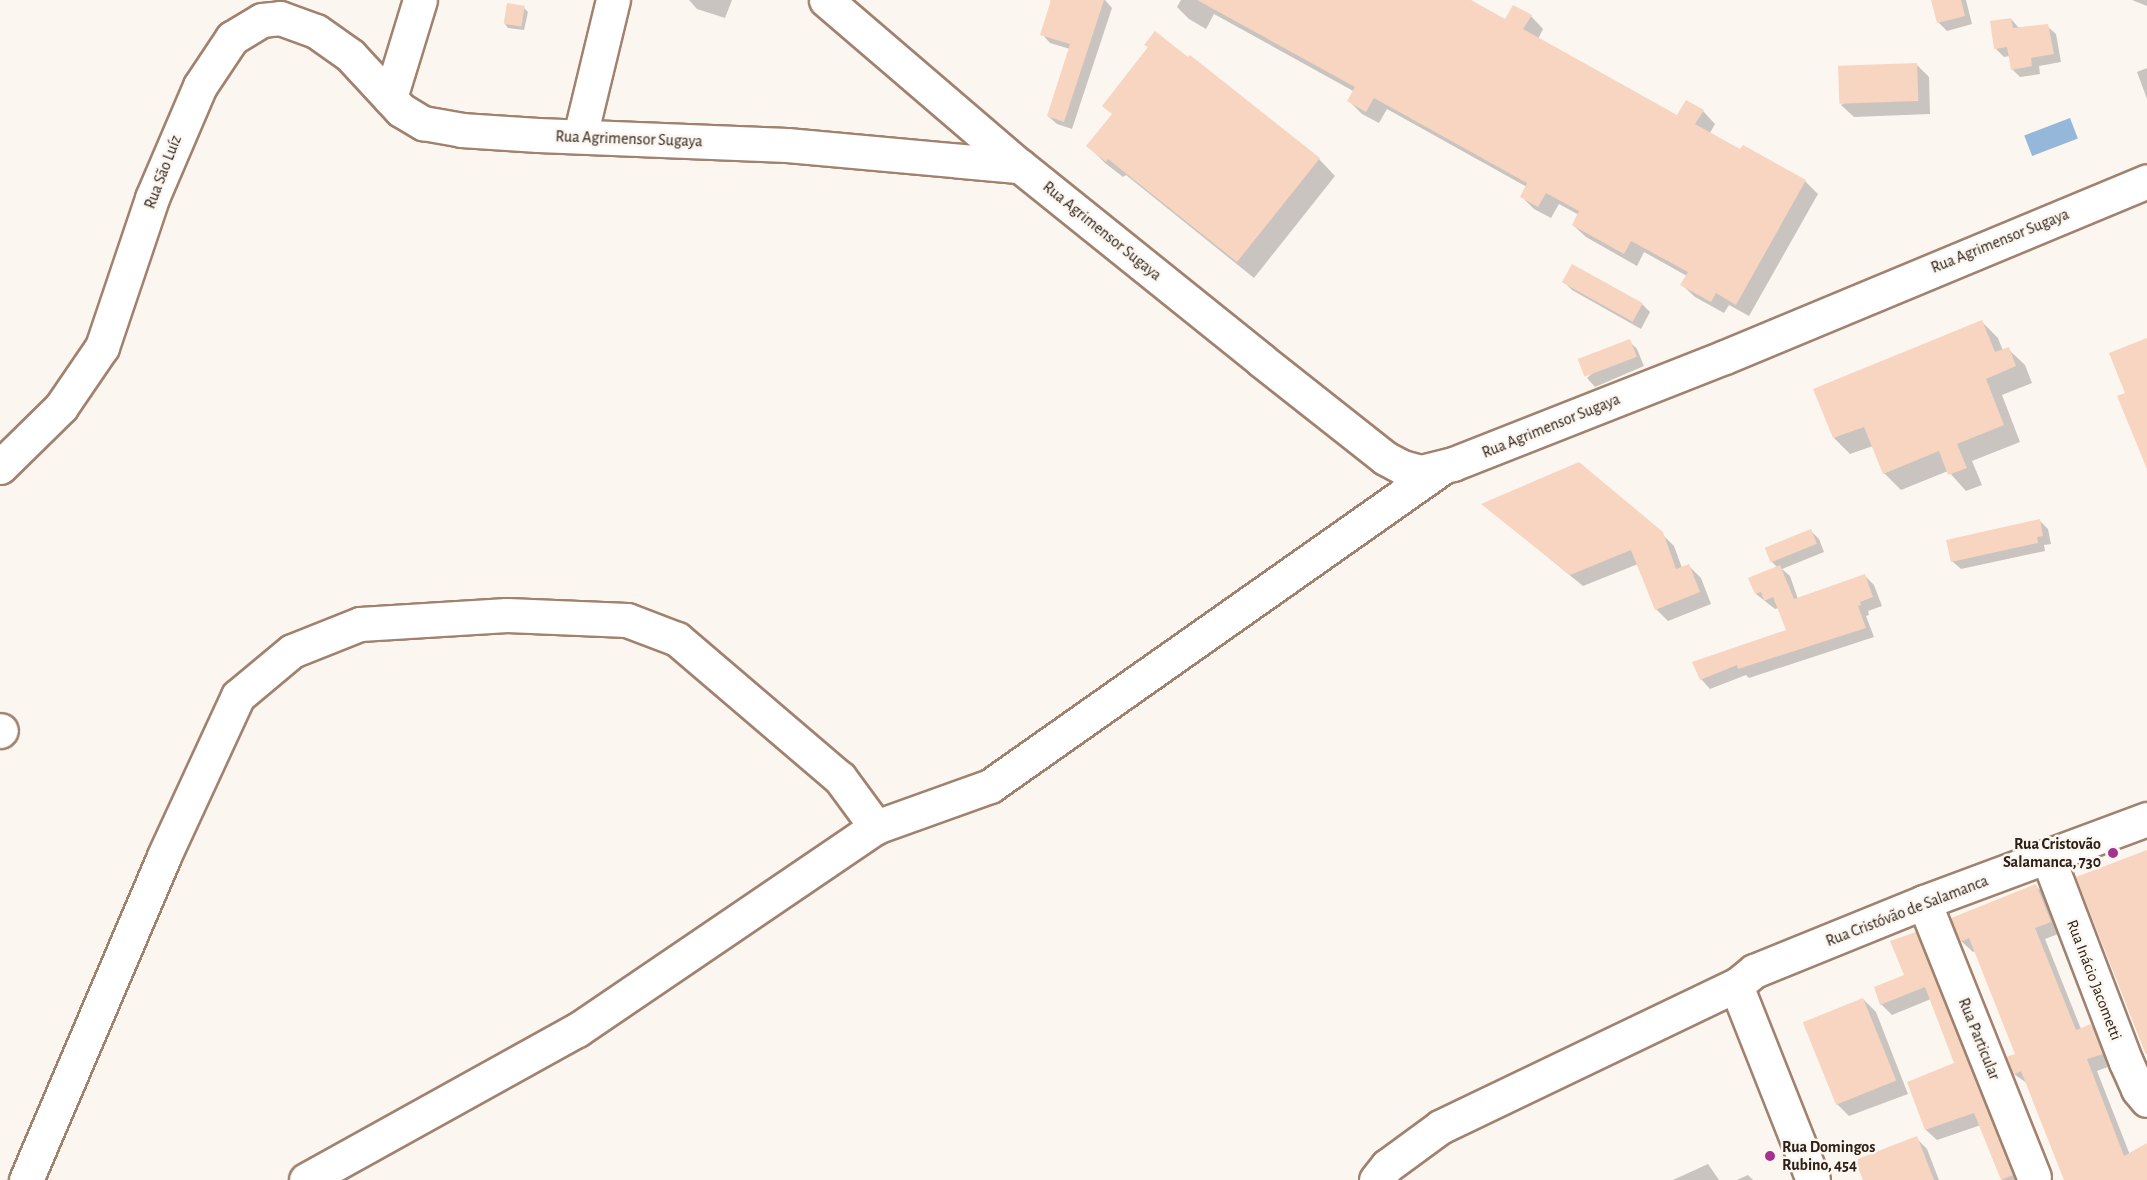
<!DOCTYPE html>
<html>
<head>
<meta charset="utf-8">
<style>
	body { margin:0 }
	#map { position:relative; width:2147px; height:1180px; overflow:hidden; background:#fcf6f1; font-family:"Alegreya Sans",sans-serif }
	div>[style] { position:absolute }
	.water>* { inset:0; background:#94b7da; transform-origin:0 0 }
	.shadow>* { inset:0; background:#0003 }
	.building>* { inset:0; background:#f7d5c0; transform-origin:0 0 }
	.roads { filter:drop-shadow(2px 0 #a1826f) drop-shadow(-2px 0 #a1826f) drop-shadow(0 2px #a1826f) drop-shadow(0 -2px #a1826f) }
	.minor>* { height:33px; margin:-16.5px; padding:0 16.5px; transform-origin:16.5px; border-radius:16.5px; background:#fff }
	.dots>* { width:16px; height:16px; translate:-50% -50%; box-sizing:border-box; border:3px solid #fcf6f1; border-radius:50% }
	span { translate:-50% -50%; white-space:nowrap; text-align:center; line-height:1.15; -webkit-text-stroke:5px #fcf6f1; paint-order:stroke }
	.street-label { font-size:16px; color:#2c2018 }
	.poi-label { font-size:16px; color:#2c2018; font-weight:700 }
	.right { translate:-100% -50%; text-align:right }
	.left { translate:0 -50%; text-align:left }
</style>
</head>
<body>
<div id="map">
	<div class="water">
		<i style="left:2070px;top:118px;width:22px;height:49px;rotate:69deg"></i>
	</div>
	<div class="shadow">
		<i style="clip-path:polygon(689px 0,732px 0,725px 18px,697px 9px)"></i>
		<i style="clip-path:polygon(1050px 0,1105px 0,1112px 8px,1072px 129px,1057px 124px,1048px 116px,1070px 49px,1050px 43px,1042px 34px,1052px 2px)"></i>
		<i style="clip-path:polygon(1181px 0,1468px 0,1506px 21px,1531px 16px,1543px 29px,1538px 39px,1678px 117px,1703px 111px,1715px 124px,1710px 133px,1741px 151px,1805px 181px,1818px 194px,1749px 316px,1729px 305px,1724px 313px,1695px 297px,1682px 285px,1687px 276px,1644px 252px,1637px 266px,1586px 237px,1573px 225px,1579px 215px,1559px 204px,1551px 218px,1534px 209px,1521px 196px,1527px 187px,1387px 109px,1379px 123px,1362px 114px,1349px 101px,1355px 92px,1214px 14px,1206px 29px,1189px 19px,1177px 7px)"></i>
		<i style="clip-path:polygon(1932px 0,1966px 0,1972px 24px,1947px 31px,1938px 22px)"></i>
		<i style="clip-path:polygon(2132px 0,2147px 0,2147px 6px)"></i>
		<i style="clip-path:polygon(524px 8px,528px 12px,524px 30px,508px 28px,505px 24px)"></i>
		<i style="clip-path:polygon(2011px 19px,2019px 28px,2047px 26px,2056px 34px,2061px 62px,2039px 66px,2040px 74px,2020px 77px,2012px 69px,2010px 56px,2004px 57px,1996px 49px)"></i>
		<i style="clip-path:polygon(1917px 65px,1929px 77px,1930px 114px,1854px 117px,1841px 105px)"></i>
		<i style="clip-path:polygon(2147px 68px,2147px 99px,2137px 72px)"></i>
		<i style="clip-path:polygon(1088px 146px,1319px 159px,1335px 176px,1254px 278px,1126px 175px,1123px 177px,1105px 163px)"></i>
		<i style="clip-path:polygon(1564px 282px,1642px 304px,1650px 312px,1641px 329px,1572px 290px)"></i>
		<i style="clip-path:polygon(1981px 321px,1998px 338px,2003px 351px,2008px 349px,2025px 365px,2032px 383px,2002px 395px,2020px 442px,1972px 461px,1982px 485px,1966px 491px,1948px 471px,1901px 490px,1884px 473px,1873px 446px,1850px 454px,1834px 438px)"></i>
		<i style="clip-path:polygon(1629px 341px,1637px 349px,1644px 366px,1595px 387px,1587px 378px)"></i>
		<i style="clip-path:polygon(1484px 505px,1662px 534px,1674px 546px,1682px 568px,1689px 566px,1701px 578px,1711px 604px,1668px 621px,1656px 609px,1638px 564px,1583px 586px)"></i>
		<i style="clip-path:polygon(2039px 520px,2048px 529px,2051px 544px,2044px 545px,2045px 551px,1961px 569px,1952px 561px)"></i>
		<i style="clip-path:polygon(1810px 530px,1819px 539px,1824px 552px,1782px 569px,1790px 576px,1798px 599px,1865px 576px,1874px 585px,1882px 606px,1868px 611px,1869px 615px,1866px 616px,1874px 637px,1749px 678px,1746px 675px,1710px 689px,1701px 679px,1788px 631px,1779px 608px,1775px 609px,1756px 594px,1778px 568px,1771px 561px)"></i>
		<i style="clip-path:polygon(2036px 886px,2047px 897px,2061px 933px,2045px 939px,2081px 1029px,2090px 1025px,2102px 1037px,2113px 1065px,2097px 1071px,2130px 1155px,2147px 1145px,2147px 1180px,2068px 1180px,2028px 1084px,2014px 1074px,2017px 1055px,1976px 951px,1973px 952px,1961px 941px)"></i>
		<i style="clip-path:polygon(1915px 933px,1926px 944px,2020px 1180px,2002px 1180px,1981px 1125px,1937px 1140px,1926px 1130px,1909px 1083px,1956px 1064px,1931px 999px,1892px 1015px,1881px 1004px,1906px 976px)"></i>
		<i style="clip-path:polygon(1863px 999px,1876px 1012px,1908px 1094px,1849px 1116px,1836px 1103px)"></i>
		<i style="clip-path:polygon(1916px 1138px,1927px 1149px,1939px 1180px,1865px 1180px)"></i>
		<i style="clip-path:polygon(1708px 1164px,1719px 1180px,1673px 1180px)"></i>
		<i style="clip-path:polygon(1748px 1175px,1753px 1180px,1737px 1180px)"></i>
	</div>
	<div class="building">
		<i style="clip-path:polygon(1051px 0,1104px 0,1064px 122px,1047px 116px,1070px 44px,1040px 35px)"></i>
		<i style="clip-path:polygon(1197px 0,1471px 0,1505px 19px,1513px 5px,1532px 15px,1523px 29px,1677px 115px,1686px 100px,1704px 110px,1695px 124px,1740px 149px,1743px 145px,1806px 180px,1736px 305px,1716px 293px,1711px 302px,1680px 285px,1688px 272px,1631px 241px,1624px 254px,1572px 225px,1579px 211px,1546px 193px,1538px 207px,1520px 197px,1527px 183px,1374px 98px,1366px 112px,1347px 101px,1355px 87px)"></i>
		<i style="clip-path:polygon(1931px 0,1961px 0,1965px 16px,1937px 23px)"></i>
		<i style="left:507px;top:3px;width:18px;height:21px;rotate:9deg"></i>
		<i style="clip-path:polygon(2011px 18px,2013px 28px,2048px 24px,2054px 54px,2031px 58px,2032px 66px,2011px 70px,2007px 47px,1994px 49px,1990px 21px)"></i>
		<i style="clip-path:polygon(1155px 31px,1188px 57px,1190px 55px,1320px 158px,1237px 262px,1108px 159px,1106px 162px,1086px 146px,1112px 114px,1102px 106px,1148px 47px,1144px 45px)"></i>
		<i style="left:1917px;top:63px;width:38px;height:79px;rotate:88deg"></i>
		<i style="left:1572px;top:264px;width:81px;height:21px;rotate:29deg"></i>
		<i style="clip-path:polygon(1982px 320px,1995px 352px,2009px 347px,2016px 366px,1986px 379px,2004px 425px,1957px 444px,1967px 468px,1948px 475px,1939px 451px,1883px 474px,1864px 427px,1833px 438px,1813px 389px)"></i>
		<i style="clip-path:polygon(2147px 338px,2147px 469px,2117px 396px,2125px 393px,2109px 353px)"></i>
		<i style="left:1630px;top:339px;width:19px;height:56px;rotate:69deg"></i>
		<i style="clip-path:polygon(1579px 462px,1663px 532px,1676px 569px,1689px 564px,1700px 592px,1655px 610px,1631px 550px,1570px 575px,1481px 504px)"></i>
		<i style="clip-path:polygon(2040px 519px,2043px 536px,2037px 537px,2038px 543px,1951px 562px,1946px 540px)"></i>
		<i style="left:1811px;top:529px;width:16px;height:50px;rotate:68deg"></i>
		<i style="clip-path:polygon(1780px 565px,1794px 599px,1865px 574px,1873px 597px,1860px 602px,1861px 605px,1858px 606px,1866px 628px,1738px 669px,1737px 665px,1700px 680px,1692px 662px,1786px 630px,1773px 597px,1764px 601px,1761px 592px,1755px 594px,1748px 578px)"></i>
		<i style="clip-path:polygon(2147px 850px,2147px 1054px,2146px 1055px,2076px 877px)"></i>
		<i style="clip-path:polygon(2036px 884px,2051px 922px,2035px 928px,2076px 1030px,2091px 1024px,2103px 1054px,2087px 1059px,2124px 1156px,2147px 1143px,2147px 1180px,2064px 1180px,2021px 1071px,2013px 1075px,2006px 1057px,2015px 1054px,1969px 938px,1960px 942px,1951px 918px)"></i>
		<i style="clip-path:polygon(1916px 932px,2013px 1175px,2001px 1180px,1974px 1113px,1925px 1130px,1907px 1082px,1954px 1063px,1925px 987px,1880px 1005px,1874px 987px,1904px 975px,1890px 941px)"></i>
		<i style="left:1863px;top:998px;width:89px;height:65px;rotate:68deg"></i>
		<i style="clip-path:polygon(1917px 1136px,1934px 1180px,1863px 1180px,1855px 1160px)"></i>
	</div>
	<div class="roads">
		<div class="minor">
			<i style="left:826px;top:0;width:255px;rotate:40.6deg"></i>
			<i style="left:1020px;top:166px;width:309px;rotate:38.8deg"></i>
			<i style="left:1261px;top:360px;width:158px;rotate:38.3deg"></i>
			<i style="left:1385px;top:458px;width:19px;rotate:28deg"></i>
			<i style="left:1402px;top:467px;width:20px;rotate:15deg"></i>
			<i style="left:1421px;top:472px;width:33px;rotate:-14deg"></i>
			<i style="left:1453px;top:464px;width:292px;rotate:-21.5deg"></i>
			<i style="left:1725px;top:357px;width:457px;rotate:-22.6deg"></i>
			<i style="left:390px;top:98px;width:102px;rotate:-73deg"></i>
			<i style="left:580px;top:136px;width:140px;rotate:-76.4deg"></i>
			<i style="left:0;top:467px;width:86px;rotate:-44.5deg"></i>
			<i style="left:61px;top:407px;width:73px;rotate:-55.7deg"></i>
			<i style="left:102px;top:347px;width:157px;rotate:-71.4deg"></i>
			<i style="left:152px;top:198px;width:122px;rotate:-66.8deg"></i>
			<i style="left:200px;top:86px;width:58px;rotate:-56.3deg"></i>
			<i style="left:232px;top:38px;width:35px;rotate:-31deg"></i>
			<i style="left:262px;top:20px;width:18px;rotate:-6deg"></i>
			<i style="left:280px;top:18px;width:38px;rotate:20deg"></i>
			<i style="left:316px;top:31px;width:42px;rotate:35.2deg"></i>
			<i style="left:350px;top:55px;width:75px;rotate:47.2deg"></i>
			<i style="left:401px;top:110px;width:26px;rotate:31deg"></i>
			<i style="left:423px;top:123px;width:39px;rotate:10deg"></i>
			<i style="left:461px;top:130px;width:77px;rotate:3.7deg"></i>
			<i style="left:538px;top:135px;width:249px;rotate:2.3deg"></i>
			<i style="left:787px;top:145px;width:234px;rotate:5.2deg"></i>
			<i style="left:0;top:731px;width:1px;rotate:-45deg"></i>
			<i style="left:2048px;top:858px;width:218px;rotate:69.1deg"></i>
			<i style="left:2126px;top:1062px;width:30px;rotate:66deg"></i>
			<i style="left:2138px;top:1089px;width:14px;rotate:51deg"></i>
			<i style="left:1924px;top:902px;width:296px;rotate:68.2deg"></i>
			<i style="left:1738px;top:984px;width:9px;rotate:84deg"></i>
			<i style="left:1739px;top:993px;width:201px;rotate:68.4deg"></i>
			<i style="left:26px;top:1180px;width:352px;rotate:-66.9deg"></i>
			<i style="left:164px;top:856px;width:176px;rotate:-65.2deg"></i>
			<i style="left:238px;top:696px;width:70px;rotate:-39.8deg"></i>
			<i style="left:292px;top:651px;width:73px;rotate:-21.7deg"></i>
			<i style="left:360px;top:624px;width:147px;rotate:-3.5deg"></i>
			<i style="left:507px;top:615px;width:120px;rotate:2.4deg"></i>
			<i style="left:627px;top:620px;width:53px;rotate:20.8deg"></i>
			<i style="left:677px;top:639px;width:214px;rotate:40.5deg"></i>
			<i style="left:840px;top:778px;width:61px;rotate:53.7deg"></i>
			<i style="left:306px;top:1180px;width:310px;rotate:-29deg"></i>
			<i style="left:577px;top:1030px;width:361px;rotate:-34.2deg"></i>
			<i style="left:876px;top:827px;width:121px;rotate:-19.8deg"></i>
			<i style="left:990px;top:786px;width:550px;rotate:-35.16deg"></i>
			<i style="left:1376px;top:1180px;width:18px;rotate:-52deg"></i>
			<i style="left:1387px;top:1166px;width:66px;rotate:-36.3deg"></i>
			<i style="left:1440px;top:1127px;width:331px;rotate:-25.6deg"></i>
			<i style="left:1738px;top:984px;width:21px;rotate:-39deg"></i>
			<i style="left:1754px;top:971px;width:183px;rotate:-22.1deg"></i>
			<i style="left:1924px;top:902px;width:238px;rotate:-20.4deg"></i>
		</div>
	</div>
	<div class="dots">
		<i style="left:2113px;top:853px;background:#a4338f"></i>
		<i style="left:1770px;top:1156px;background:#a4338f"></i>
	</div>
	<div class="street-label">
		<span style="left:629px;top:139px;rotate:2deg">Rua Agrimensor Sugaya</span>
		<span style="left:163px;top:172px;rotate:-69deg">Rua São Luíz</span>
		<span style="left:1102px;top:231px;rotate:39deg">Rua Agrimensor Sugaya</span>
		<span style="left:2000px;top:241px;rotate:-22deg">Rua Agrimensor Sugaya</span>
		<span style="left:1551px;top:426px;rotate:-22deg">Rua Agrimensor Sugaya</span>
		<span style="left:1907px;top:911px;rotate:-21deg">Rua Cristóvão de Salamanca</span>
		<span style="left:2094px;top:980px;rotate:69deg">Rua Inácio Jacometti</span>
		<span style="left:1979px;top:1039px;rotate:68deg">Rua Particular</span>
	</div>
	<div class="poi-label">
		<span class="right" style="left:2101px;top:853px">Rua Cristovão<br>Salamanca, 730</span>
		<span class="left" style="left:1782px;top:1156px">Rua Domingos<br>Rubino, 454</span>
	</div>
</div>
</body>
</html>
